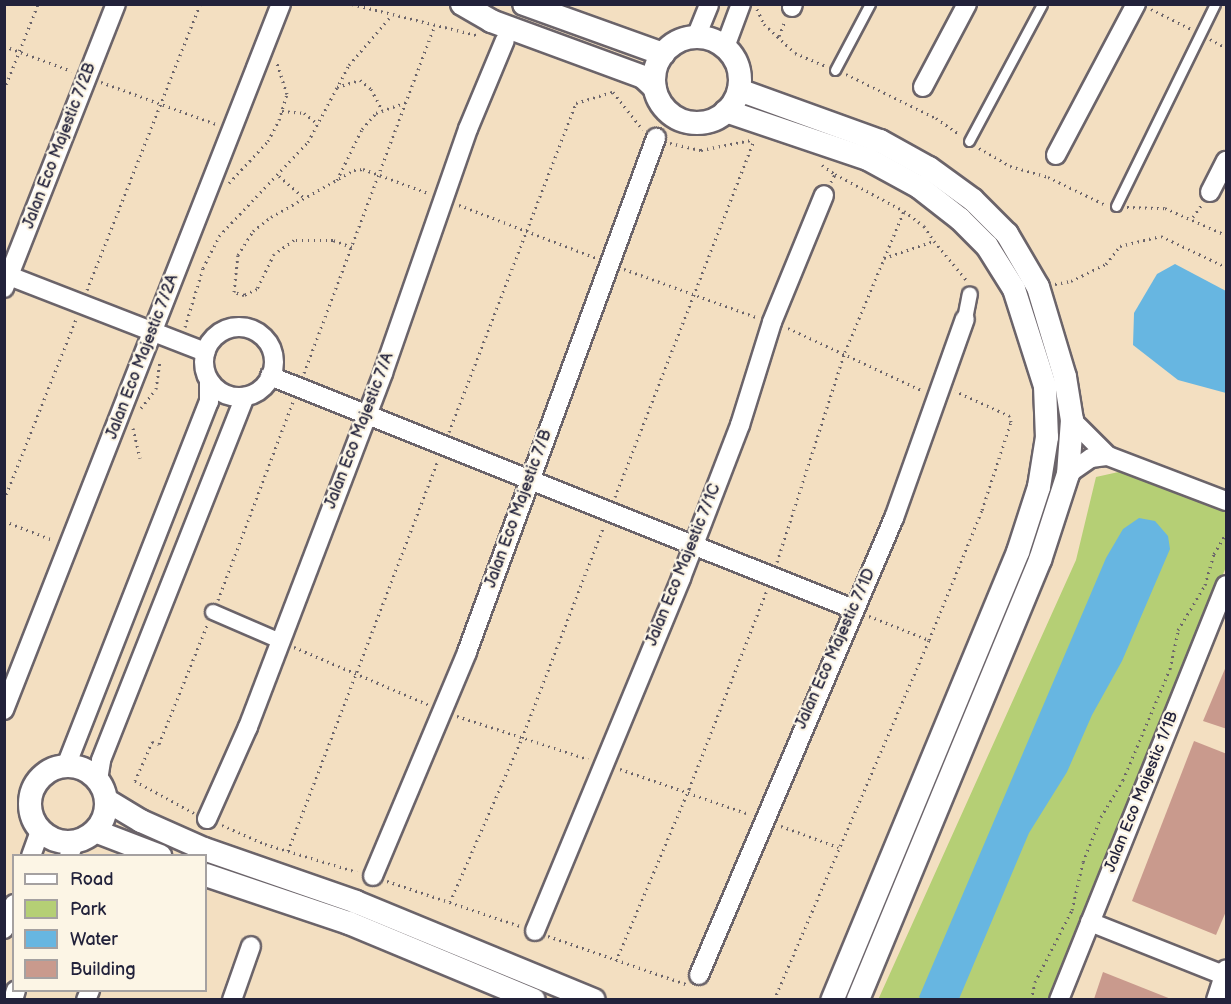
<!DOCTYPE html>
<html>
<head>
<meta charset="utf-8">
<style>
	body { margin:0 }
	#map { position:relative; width:1231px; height:1004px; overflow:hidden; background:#f3dfc1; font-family:"Balsamiq Sans",sans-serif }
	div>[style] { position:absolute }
	.green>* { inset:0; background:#b5cf75 }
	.water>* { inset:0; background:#67b6e1 }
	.building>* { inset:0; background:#c99a8d }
	.path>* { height:3px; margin-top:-1.5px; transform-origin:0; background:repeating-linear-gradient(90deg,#6b646a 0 1.5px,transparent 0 6px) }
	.roads { filter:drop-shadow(2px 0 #6b646a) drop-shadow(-2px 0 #6b646a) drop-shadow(0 2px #6b646a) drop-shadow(0 -2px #6b646a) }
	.service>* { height:9px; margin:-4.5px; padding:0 4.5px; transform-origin:4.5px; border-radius:4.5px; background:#fff }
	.pedestrian>* { height:14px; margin:-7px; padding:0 7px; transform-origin:7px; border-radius:7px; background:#fff }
	.minor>* { height:18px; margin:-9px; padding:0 9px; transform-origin:9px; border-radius:9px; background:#fff }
	.minor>.ring { margin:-9px; padding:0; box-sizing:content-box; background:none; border:18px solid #fff; border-radius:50% }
	.tertiary>* { height:22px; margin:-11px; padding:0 11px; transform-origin:11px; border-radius:11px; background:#fff }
	.tertiary>.ring { margin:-11px; padding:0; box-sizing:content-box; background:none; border:22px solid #fff; border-radius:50% }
	span { translate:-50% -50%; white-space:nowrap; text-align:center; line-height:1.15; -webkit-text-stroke:4.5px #fcf5e5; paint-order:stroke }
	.street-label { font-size:16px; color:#22223b }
	.frame { position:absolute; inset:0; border:6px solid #22223b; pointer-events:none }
	.legend { position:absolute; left:12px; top:854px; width:195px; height:138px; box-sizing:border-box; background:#fcf5e5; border:2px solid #a5a1a1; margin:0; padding:8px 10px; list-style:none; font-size:18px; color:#22223b }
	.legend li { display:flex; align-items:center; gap:12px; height:30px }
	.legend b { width:30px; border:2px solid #a5a1a1 }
</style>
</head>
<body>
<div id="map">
	<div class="green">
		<i style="clip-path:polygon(1123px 471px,1226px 507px,1226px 567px,1049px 999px,878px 1000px,1076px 560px,1096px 477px)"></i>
	</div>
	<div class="water">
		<i style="clip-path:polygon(1175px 264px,1226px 291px,1226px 393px,1178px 380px,1133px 345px,1134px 313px,1157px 274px)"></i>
		<i style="clip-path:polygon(1139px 518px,1155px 521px,1168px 536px,1170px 549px,1122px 661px,1092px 715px,1067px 772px,1029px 833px,959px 999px,921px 999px,919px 997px,1106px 558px,1123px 529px)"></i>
	</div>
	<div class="building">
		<i style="clip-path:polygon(1227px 664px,1227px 729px,1203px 721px)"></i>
		<i style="clip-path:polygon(1194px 741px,1227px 754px,1227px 909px,1216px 935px,1132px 901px)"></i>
		<i style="clip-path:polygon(1103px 972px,1171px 999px,1094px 999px)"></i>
	</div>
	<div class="path">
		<i style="left:352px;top:4px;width:128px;rotate:14deg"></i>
		<i style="left:757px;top:9px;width:17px;rotate:65deg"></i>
		<i style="left:764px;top:24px;width:42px;rotate:43.1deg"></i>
		<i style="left:795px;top:53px;width:33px;rotate:23deg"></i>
		<i style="left:1151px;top:9px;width:45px;rotate:26.6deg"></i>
		<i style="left:779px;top:36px;width:16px;rotate:-68deg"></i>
		<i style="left:1210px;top:39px;width:18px;rotate:29deg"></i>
		<i style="left:4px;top:46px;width:72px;rotate:20.2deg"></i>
		<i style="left:846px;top:74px;width:100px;rotate:26.1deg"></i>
		<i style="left:936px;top:118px;width:28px;rotate:35deg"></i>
		<i style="left:101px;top:82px;width:122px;rotate:20.1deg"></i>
		<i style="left:337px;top:87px;width:24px;rotate:-17deg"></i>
		<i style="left:360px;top:80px;width:14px;rotate:39deg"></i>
		<i style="left:371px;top:89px;width:24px;rotate:62deg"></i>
		<i style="left:4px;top:90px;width:92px;rotate:-68.4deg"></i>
		<i style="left:282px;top:111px;width:22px;rotate:5deg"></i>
		<i style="left:304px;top:113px;width:18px;rotate:38deg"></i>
		<i style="left:670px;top:143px;width:32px;rotate:13deg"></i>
		<i style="left:701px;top:150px;width:51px;rotate:-11.3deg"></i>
		<i style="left:979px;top:148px;width:36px;rotate:30deg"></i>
		<i style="left:1010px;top:166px;width:40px;rotate:16deg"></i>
		<i style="left:1048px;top:177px;width:64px;rotate:25.8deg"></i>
		<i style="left:822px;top:165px;width:16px;rotate:35deg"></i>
		<i style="left:279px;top:176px;width:33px;rotate:41deg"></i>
		<i style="left:337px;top:180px;width:57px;rotate:-63.9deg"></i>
		<i style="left:362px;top:129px;width:21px;rotate:-49deg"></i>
		<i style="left:376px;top:113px;width:32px;rotate:-20deg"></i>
		<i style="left:831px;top:182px;width:9px;rotate:-63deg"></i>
		<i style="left:835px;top:174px;width:78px;rotate:28.2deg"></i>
		<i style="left:904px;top:211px;width:25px;rotate:37deg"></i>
		<i style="left:924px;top:226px;width:18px;rotate:56deg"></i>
		<i style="left:229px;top:183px;width:57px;rotate:-47.1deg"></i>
		<i style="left:268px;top:141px;width:24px;rotate:-62deg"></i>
		<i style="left:279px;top:120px;width:27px;rotate:-73deg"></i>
		<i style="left:287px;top:94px;width:35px;rotate:-108deg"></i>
		<i style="left:459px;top:205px;width:147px;rotate:21.1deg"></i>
		<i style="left:1127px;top:207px;width:38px;rotate:2deg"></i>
		<i style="left:1165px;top:208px;width:67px;rotate:23.9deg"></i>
		<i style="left:1193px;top:217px;width:16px;rotate:-55deg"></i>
		<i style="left:352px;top:247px;width:20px;rotate:-160deg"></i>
		<i style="left:333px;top:240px;width:39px;rotate:180deg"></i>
		<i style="left:294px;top:240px;width:24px;rotate:145deg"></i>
		<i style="left:274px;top:254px;width:39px;rotate:116deg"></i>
		<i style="left:257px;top:289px;width:14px;rotate:155deg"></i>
		<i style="left:244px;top:295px;width:10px;rotate:-163deg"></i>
		<i style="left:234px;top:292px;width:37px;rotate:-84deg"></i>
		<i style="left:238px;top:255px;width:28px;rotate:-58deg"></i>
		<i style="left:253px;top:231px;width:23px;rotate:-38deg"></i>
		<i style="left:271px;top:217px;width:95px;rotate:-29.5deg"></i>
		<i style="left:354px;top:170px;width:9px;rotate:-6deg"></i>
		<i style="left:363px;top:169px;width:69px;rotate:20.3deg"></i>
		<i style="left:884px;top:258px;width:53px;rotate:-18.8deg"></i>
		<i style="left:934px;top:241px;width:53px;rotate:50.3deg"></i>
		<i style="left:624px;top:269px;width:140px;rotate:20deg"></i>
		<i style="left:1055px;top:284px;width:16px;rotate:-11deg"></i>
		<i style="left:1071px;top:281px;width:39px;rotate:-26deg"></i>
		<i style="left:1106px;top:264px;width:23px;rotate:-52deg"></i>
		<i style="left:1120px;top:246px;width:42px;rotate:-13.7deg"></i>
		<i style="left:1161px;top:236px;width:72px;rotate:25.5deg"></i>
		<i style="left:87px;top:290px;width:308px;rotate:-68.4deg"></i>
		<i style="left:185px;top:327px;width:62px;rotate:-73deg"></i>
		<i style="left:203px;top:268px;width:36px;rotate:-63deg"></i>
		<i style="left:219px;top:236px;width:129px;rotate:-46.6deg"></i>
		<i style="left:308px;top:142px;width:87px;rotate:-62deg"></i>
		<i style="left:349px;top:65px;width:65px;rotate:-49.4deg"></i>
		<i style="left:788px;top:328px;width:149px;rotate:25deg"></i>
		<i style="left:304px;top:373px;width:370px;rotate:-69.4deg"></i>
		<i style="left:141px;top:408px;width:24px;rotate:-52deg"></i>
		<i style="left:156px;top:389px;width:29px;rotate:-82deg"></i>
		<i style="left:133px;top:428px;width:31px;rotate:77deg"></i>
		<i style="left:449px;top:432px;width:353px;rotate:-68.9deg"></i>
		<i style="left:576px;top:103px;width:39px;rotate:-17deg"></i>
		<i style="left:613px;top:92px;width:48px;rotate:51.7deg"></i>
		<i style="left:615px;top:497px;width:383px;rotate:-68.7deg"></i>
		<i style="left:4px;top:500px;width:195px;rotate:-68.3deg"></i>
		<i style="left:4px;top:521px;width:53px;rotate:21.2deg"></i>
		<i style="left:777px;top:562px;width:221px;rotate:-72.1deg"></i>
		<i style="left:845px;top:352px;width:153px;rotate:-67.3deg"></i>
		<i style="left:218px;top:600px;width:213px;rotate:-69.3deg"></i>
		<i style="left:869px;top:616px;width:65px;rotate:21.8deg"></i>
		<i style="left:294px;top:647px;width:147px;rotate:23.2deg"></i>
		<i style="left:457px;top:716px;width:138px;rotate:18.2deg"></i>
		<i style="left:620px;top:769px;width:137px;rotate:19.2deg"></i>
		<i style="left:194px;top:813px;width:67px;rotate:-151.5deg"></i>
		<i style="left:135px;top:781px;width:43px;rotate:-66.4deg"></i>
		<i style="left:152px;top:742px;width:7px;rotate:16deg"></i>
		<i style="left:159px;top:744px;width:128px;rotate:-68deg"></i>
		<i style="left:222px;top:825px;width:47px;rotate:23.8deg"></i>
		<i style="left:265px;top:844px;width:96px;rotate:16.9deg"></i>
		<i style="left:781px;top:826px;width:61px;rotate:20.2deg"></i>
		<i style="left:288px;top:851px;width:419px;rotate:-69deg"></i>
		<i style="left:387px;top:881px;width:140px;rotate:18.7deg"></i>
		<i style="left:450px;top:902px;width:179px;rotate:-66.3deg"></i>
		<i style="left:522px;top:738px;width:227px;rotate:-68.9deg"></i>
		<i style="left:548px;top:936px;width:146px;rotate:19.2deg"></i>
		<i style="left:616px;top:961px;width:187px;rotate:-67deg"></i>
		<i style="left:689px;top:789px;width:214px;rotate:-68.6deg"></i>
		<i style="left:774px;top:1000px;width:392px;rotate:-66.7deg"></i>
		<i style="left:929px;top:640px;width:140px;rotate:-67.8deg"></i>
		<i style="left:982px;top:510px;width:93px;rotate:-71.8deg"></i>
		<i style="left:1011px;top:422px;width:6px;rotate:-99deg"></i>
		<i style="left:1010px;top:416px;width:60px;rotate:-155.6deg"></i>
		<i style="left:1031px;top:1000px;width:18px;rotate:-77deg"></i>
		<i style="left:1035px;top:982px;width:81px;rotate:-62.8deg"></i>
		<i style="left:1072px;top:910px;width:49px;rotate:-77.1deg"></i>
		<i style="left:1083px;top:862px;width:48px;rotate:-68.2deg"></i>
		<i style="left:1101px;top:817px;width:43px;rotate:-59.3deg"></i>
		<i style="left:1123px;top:780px;width:121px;rotate:-67.1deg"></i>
		<i style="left:1170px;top:669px;width:40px;rotate:-78deg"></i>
		<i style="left:1178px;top:630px;width:52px;rotate:-59deg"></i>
		<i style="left:1205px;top:585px;width:32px;rotate:-74deg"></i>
		<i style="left:1214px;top:554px;width:24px;rotate:-60deg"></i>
	</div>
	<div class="roads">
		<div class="service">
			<i style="left:835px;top:70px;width:75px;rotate:-62.1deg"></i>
			<i style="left:969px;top:141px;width:155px;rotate:-61.9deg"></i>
			<i style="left:1116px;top:206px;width:225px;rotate:-63.9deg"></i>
		</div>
		<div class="pedestrian">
			<i style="left:965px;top:319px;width:25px;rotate:-79deg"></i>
			<i style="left:213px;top:612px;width:73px;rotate:23.4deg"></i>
		</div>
		<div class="minor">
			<i style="left:792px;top:7px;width:3px;rotate:-72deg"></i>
			<i style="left:696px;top:37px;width:35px;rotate:-68deg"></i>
			<i style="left:725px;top:47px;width:46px;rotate:-69.6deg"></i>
			<i style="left:923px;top:87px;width:94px;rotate:-62.1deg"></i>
			<i style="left:1056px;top:155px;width:171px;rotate:-62.1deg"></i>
			<i style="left:1210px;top:192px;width:35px;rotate:-63deg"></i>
			<i style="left:4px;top:274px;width:216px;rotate:21.2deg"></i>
			<i style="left:4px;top:288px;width:305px;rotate:-68.5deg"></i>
			<i class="ring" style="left:204px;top:327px;width:52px;height:52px"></i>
			<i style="left:270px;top:376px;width:628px;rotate:21.78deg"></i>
			<i style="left:1072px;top:420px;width:51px;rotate:45deg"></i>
			<i style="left:1108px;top:456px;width:126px;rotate:20.9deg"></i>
			<i style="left:1068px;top:474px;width:28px;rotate:-35deg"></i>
			<i style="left:1091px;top:458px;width:17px;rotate:-7deg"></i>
			<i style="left:4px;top:710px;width:758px;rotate:-68.58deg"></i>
			<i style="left:66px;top:766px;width:391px;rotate:-68.6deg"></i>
			<i style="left:209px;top:402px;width:21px;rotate:-90deg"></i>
			<i style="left:98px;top:780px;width:20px;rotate:-81deg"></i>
			<i style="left:101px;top:760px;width:391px;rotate:-68.4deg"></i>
			<i style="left:207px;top:819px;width:101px;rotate:-66deg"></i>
			<i style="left:248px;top:727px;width:379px;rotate:-69.1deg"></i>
			<i style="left:383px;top:373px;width:258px;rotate:-70.8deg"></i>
			<i style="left:468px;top:129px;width:96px;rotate:-67.4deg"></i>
			<i style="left:31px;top:856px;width:27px;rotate:-70deg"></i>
			<i style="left:69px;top:856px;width:14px;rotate:-69deg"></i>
			<i style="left:373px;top:876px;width:243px;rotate:-67.2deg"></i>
			<i style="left:467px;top:652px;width:548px;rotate:-69.81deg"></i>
			<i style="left:1090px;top:922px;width:146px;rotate:21.7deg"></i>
			<i style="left:4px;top:929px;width:27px;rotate:-68deg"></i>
			<i style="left:535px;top:931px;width:382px;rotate:-67.5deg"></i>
			<i style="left:681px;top:578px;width:164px;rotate:-68.9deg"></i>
			<i style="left:740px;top:425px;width:108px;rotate:-72.7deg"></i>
			<i style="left:772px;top:322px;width:137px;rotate:-67.7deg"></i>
			<i style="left:699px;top:975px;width:497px;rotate:-66.9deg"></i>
			<i style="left:894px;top:518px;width:211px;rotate:-70.4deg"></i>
			<i style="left:13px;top:1000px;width:10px;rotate:-73deg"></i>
			<i style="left:86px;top:1000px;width:11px;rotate:-68deg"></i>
			<i style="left:232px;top:1000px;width:57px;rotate:-70.6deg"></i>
			<i style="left:1059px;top:1000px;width:447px;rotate:-68.1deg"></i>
			<i style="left:1216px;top:1000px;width:32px;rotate:-72deg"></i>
		</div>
		<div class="tertiary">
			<i style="left:462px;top:4px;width:34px;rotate:30deg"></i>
			<i style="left:491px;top:21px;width:162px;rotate:20.2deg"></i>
			<i style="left:643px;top:77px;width:16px;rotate:43deg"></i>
			<i style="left:524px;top:4px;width:148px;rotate:19.8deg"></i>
			<i class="ring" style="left:654px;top:37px;width:64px;height:64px"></i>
			<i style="left:739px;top:90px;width:150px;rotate:19.9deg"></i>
			<i style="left:880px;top:141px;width:56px;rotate:28.9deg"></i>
			<i style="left:929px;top:168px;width:54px;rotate:36deg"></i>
			<i style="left:973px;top:200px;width:48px;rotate:45deg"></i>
			<i style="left:1007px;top:234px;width:61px;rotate:59.7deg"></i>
			<i style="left:1038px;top:287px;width:94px;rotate:73.3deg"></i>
			<i style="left:1065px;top:377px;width:44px;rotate:80.8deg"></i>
			<i style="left:1072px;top:420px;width:54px;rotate:94.2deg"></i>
			<i style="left:1068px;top:474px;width:90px;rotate:108deg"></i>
			<i style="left:1040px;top:560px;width:476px;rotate:112.5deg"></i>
			<i style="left:726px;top:111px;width:150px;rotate:18.7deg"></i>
			<i style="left:868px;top:159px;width:58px;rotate:28.8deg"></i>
			<i style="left:919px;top:187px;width:52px;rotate:38deg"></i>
			<i style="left:960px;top:219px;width:38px;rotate:45deg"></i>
			<i style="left:987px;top:246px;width:51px;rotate:57.9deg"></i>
			<i style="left:1014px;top:289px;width:102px;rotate:72.3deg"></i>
			<i style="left:1045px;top:386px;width:51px;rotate:87.8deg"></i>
			<i style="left:1047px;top:437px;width:51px;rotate:99.1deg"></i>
			<i style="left:1039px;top:487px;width:68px;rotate:107.9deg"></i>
			<i style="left:1018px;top:552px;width:485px;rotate:112.5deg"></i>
			<i class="ring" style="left:30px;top:766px;width:54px;height:54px"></i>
			<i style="left:106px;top:800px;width:41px;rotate:31deg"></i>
			<i style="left:141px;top:821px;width:69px;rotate:24deg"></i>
			<i style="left:204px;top:849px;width:161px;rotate:19.2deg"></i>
			<i style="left:356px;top:902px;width:257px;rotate:22.4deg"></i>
			<i style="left:95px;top:831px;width:70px;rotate:21deg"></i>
			<i style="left:206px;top:875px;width:151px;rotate:18.6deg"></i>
			<i style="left:349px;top:923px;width:200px;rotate:22.6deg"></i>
		</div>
	</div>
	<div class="street-label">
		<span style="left:60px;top:146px;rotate:-69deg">Jalan Eco Majestic 7/2B</span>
		<span style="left:143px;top:357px;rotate:-69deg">Jalan Eco Majestic 7/2A</span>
		<span style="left:360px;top:431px;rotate:-69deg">Jalan Eco Majestic 7/A</span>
		<span style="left:519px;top:509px;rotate:-70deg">Jalan Eco Majestic 7/B</span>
		<span style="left:684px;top:565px;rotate:-68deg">Jalan Eco Majestic 7/1C</span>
		<span style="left:836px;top:649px;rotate:-66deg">Jalan Eco Majestic 7/1D</span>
		<span style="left:1142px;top:792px;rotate:-68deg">Jalan Eco Majestic 1/1B</span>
	</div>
	<div class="frame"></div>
	<ul class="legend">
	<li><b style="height:8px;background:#fff"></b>Road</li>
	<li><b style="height:16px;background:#b5cf75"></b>Park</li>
	<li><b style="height:16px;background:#67b6e1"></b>Water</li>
	<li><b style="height:16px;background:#c99a8d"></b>Building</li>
	</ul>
</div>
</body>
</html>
